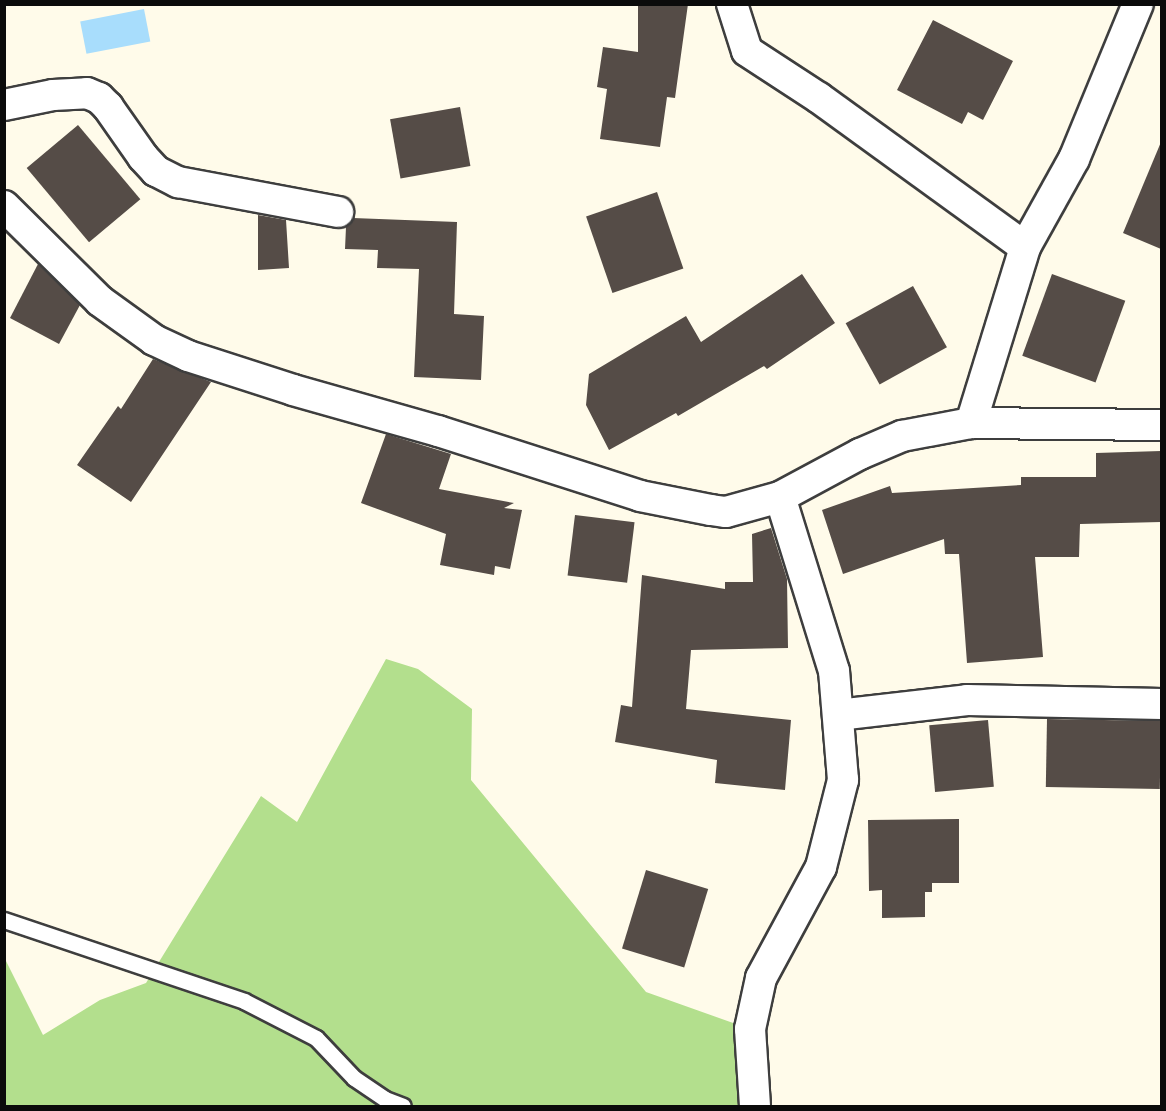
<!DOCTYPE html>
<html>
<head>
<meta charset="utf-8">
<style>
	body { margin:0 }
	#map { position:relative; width:1166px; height:1111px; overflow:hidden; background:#fffbea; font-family:"Noto Serif",serif }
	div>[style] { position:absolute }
	.forest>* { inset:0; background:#b3df8d }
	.water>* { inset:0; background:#a8ddfc; transform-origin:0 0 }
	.building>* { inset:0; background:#554c47; transform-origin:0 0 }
	.roads { filter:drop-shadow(2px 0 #3e3e3e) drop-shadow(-2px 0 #3e3e3e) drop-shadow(0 2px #3e3e3e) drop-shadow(0 -2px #3e3e3e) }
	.service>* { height:15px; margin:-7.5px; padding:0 7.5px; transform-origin:7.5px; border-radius:7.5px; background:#fff }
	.minor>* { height:30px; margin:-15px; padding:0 15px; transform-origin:15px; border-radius:15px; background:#fff }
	span { translate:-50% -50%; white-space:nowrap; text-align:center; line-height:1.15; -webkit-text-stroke:6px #fff; paint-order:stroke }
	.frame { position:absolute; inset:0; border:6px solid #0b0b0b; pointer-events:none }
</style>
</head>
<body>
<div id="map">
	<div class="forest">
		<i style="clip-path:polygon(386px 659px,418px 669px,472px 709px,471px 780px,646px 992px,750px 1029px,755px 1106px,5px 1106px,4px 957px,43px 1035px,100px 1000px,146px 983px,261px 796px,297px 822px)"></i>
	</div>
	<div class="water">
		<i style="left:144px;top:9px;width:33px;height:65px;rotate:79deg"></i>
	</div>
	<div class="building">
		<i style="clip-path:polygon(638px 4px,688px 4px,675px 98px,667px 97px,660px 147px,600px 139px,607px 89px,597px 87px,603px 47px,638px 52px)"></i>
		<i style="clip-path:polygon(933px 20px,1013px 61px,983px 120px,968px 112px,962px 124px,897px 90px)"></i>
		<i style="left:460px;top:107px;width:60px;height:71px;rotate:80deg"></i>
		<i style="left:78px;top:125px;width:97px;height:67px;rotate:50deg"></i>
		<i style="clip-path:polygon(1161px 142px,1161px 249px,1123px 233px)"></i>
		<i style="left:657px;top:192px;width:81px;height:75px;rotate:71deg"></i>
		<i style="clip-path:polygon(258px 215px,286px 220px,289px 268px,258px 270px)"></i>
		<i style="clip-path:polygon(353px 218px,457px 222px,454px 314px,484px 316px,481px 380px,414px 377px,419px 269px,377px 268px,378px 250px,345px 249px,346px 227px)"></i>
		<i style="clip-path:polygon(38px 264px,80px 305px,59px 344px,10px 318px)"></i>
		<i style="clip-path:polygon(802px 274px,835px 323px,767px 369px,764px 366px,678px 416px,676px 413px,609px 450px,586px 405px,589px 374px,686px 316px,701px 342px)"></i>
		<i style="left:1052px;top:274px;width:78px;height:87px;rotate:20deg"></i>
		<i style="left:913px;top:286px;width:70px;height:77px;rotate:61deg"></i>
		<i style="clip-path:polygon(153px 359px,211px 382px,131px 502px,77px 465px,118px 406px,121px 409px)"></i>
		<i style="clip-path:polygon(386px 434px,451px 454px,439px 489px,514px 503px,504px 508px,522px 510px,510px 569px,495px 566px,494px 575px,440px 565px,446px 534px,361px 503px)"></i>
		<i style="clip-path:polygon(1161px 451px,1161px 522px,1080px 524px,1079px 557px,1035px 557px,1043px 657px,967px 663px,959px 554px,945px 554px,944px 539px,843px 574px,822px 510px,890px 486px,892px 493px,1021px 485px,1021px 477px,1096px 477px,1096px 453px)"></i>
		<i style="left:575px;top:515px;width:60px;height:61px;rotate:7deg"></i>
		<i style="clip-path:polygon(771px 528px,787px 579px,788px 648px,691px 650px,686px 709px,791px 720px,785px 790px,715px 783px,717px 760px,615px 742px,621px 705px,632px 707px,642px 575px,725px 589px,725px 582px,753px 582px,752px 534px)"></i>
		<i style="left:1047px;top:719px;width:114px;height:68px;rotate:1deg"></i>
		<i style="left:988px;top:720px;width:67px;height:59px;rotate:85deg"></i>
		<i style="clip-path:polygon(959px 819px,959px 883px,932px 883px,932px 892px,925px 892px,925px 917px,882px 918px,882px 890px,869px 891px,868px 820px)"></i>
		<i style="left:646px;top:870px;width:65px;height:82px;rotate:17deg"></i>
	</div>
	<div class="roads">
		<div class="service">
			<i style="left:4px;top:920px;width:253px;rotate:18.6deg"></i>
			<i style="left:244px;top:1001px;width:81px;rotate:27.2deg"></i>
			<i style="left:316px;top:1038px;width:55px;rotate:46.5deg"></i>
			<i style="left:354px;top:1078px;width:37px;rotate:34deg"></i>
			<i style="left:385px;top:1099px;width:19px;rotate:21deg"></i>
		</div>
		<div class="minor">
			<i style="left:732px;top:4px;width:49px;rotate:72.3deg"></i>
			<i style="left:747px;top:51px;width:86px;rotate:33.1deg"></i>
			<i style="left:819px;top:98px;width:254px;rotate:35.9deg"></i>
			<i style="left:4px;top:105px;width:50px;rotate:-11.5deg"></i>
			<i style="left:53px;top:95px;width:34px;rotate:-3deg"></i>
			<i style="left:87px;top:93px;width:13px;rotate:23deg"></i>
			<i style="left:99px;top:98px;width:13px;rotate:45deg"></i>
			<i style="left:108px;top:107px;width:61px;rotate:55deg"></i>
			<i style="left:143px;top:157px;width:19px;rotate:47deg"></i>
			<i style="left:156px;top:171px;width:25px;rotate:27deg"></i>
			<i style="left:178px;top:182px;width:163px;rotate:10.6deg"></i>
			<i style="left:4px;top:206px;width:135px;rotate:44.7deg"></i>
			<i style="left:100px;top:301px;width:67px;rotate:35.8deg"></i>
			<i style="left:154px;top:340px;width:38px;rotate:25deg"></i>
			<i style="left:188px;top:356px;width:110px;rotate:17.9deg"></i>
			<i style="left:293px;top:390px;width:151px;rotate:15.8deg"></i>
			<i style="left:438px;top:431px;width:212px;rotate:17.8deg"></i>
			<i style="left:640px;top:496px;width:72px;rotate:11.2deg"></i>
			<i style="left:711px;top:510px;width:15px;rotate:8deg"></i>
			<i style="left:726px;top:512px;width:56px;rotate:-15.5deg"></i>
			<i style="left:780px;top:497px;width:91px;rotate:-28.3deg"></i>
			<i style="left:860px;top:454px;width:46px;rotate:-23.2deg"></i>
			<i style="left:902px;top:436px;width:70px;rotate:-10.7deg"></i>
			<i style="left:971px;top:423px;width:191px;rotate:0.6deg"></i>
			<i style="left:971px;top:423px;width:184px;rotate:-72.9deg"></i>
			<i style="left:1025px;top:247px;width:101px;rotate:-60.9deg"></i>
			<i style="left:1074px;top:159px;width:168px;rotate:-67.6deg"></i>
			<i style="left:838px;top:715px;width:130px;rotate:-6.6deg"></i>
			<i style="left:967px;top:700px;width:195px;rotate:1.2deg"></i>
			<i style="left:755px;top:1106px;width:77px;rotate:-93.7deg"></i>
			<i style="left:750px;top:1029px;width:52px;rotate:-77.8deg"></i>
			<i style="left:761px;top:978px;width:126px;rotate:-61.6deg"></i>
			<i style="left:821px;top:867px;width:90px;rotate:-75.8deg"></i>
			<i style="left:843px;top:780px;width:109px;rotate:-94.7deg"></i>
			<i style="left:834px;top:671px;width:182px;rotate:-107.2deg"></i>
		</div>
	</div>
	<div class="frame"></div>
</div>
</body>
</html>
